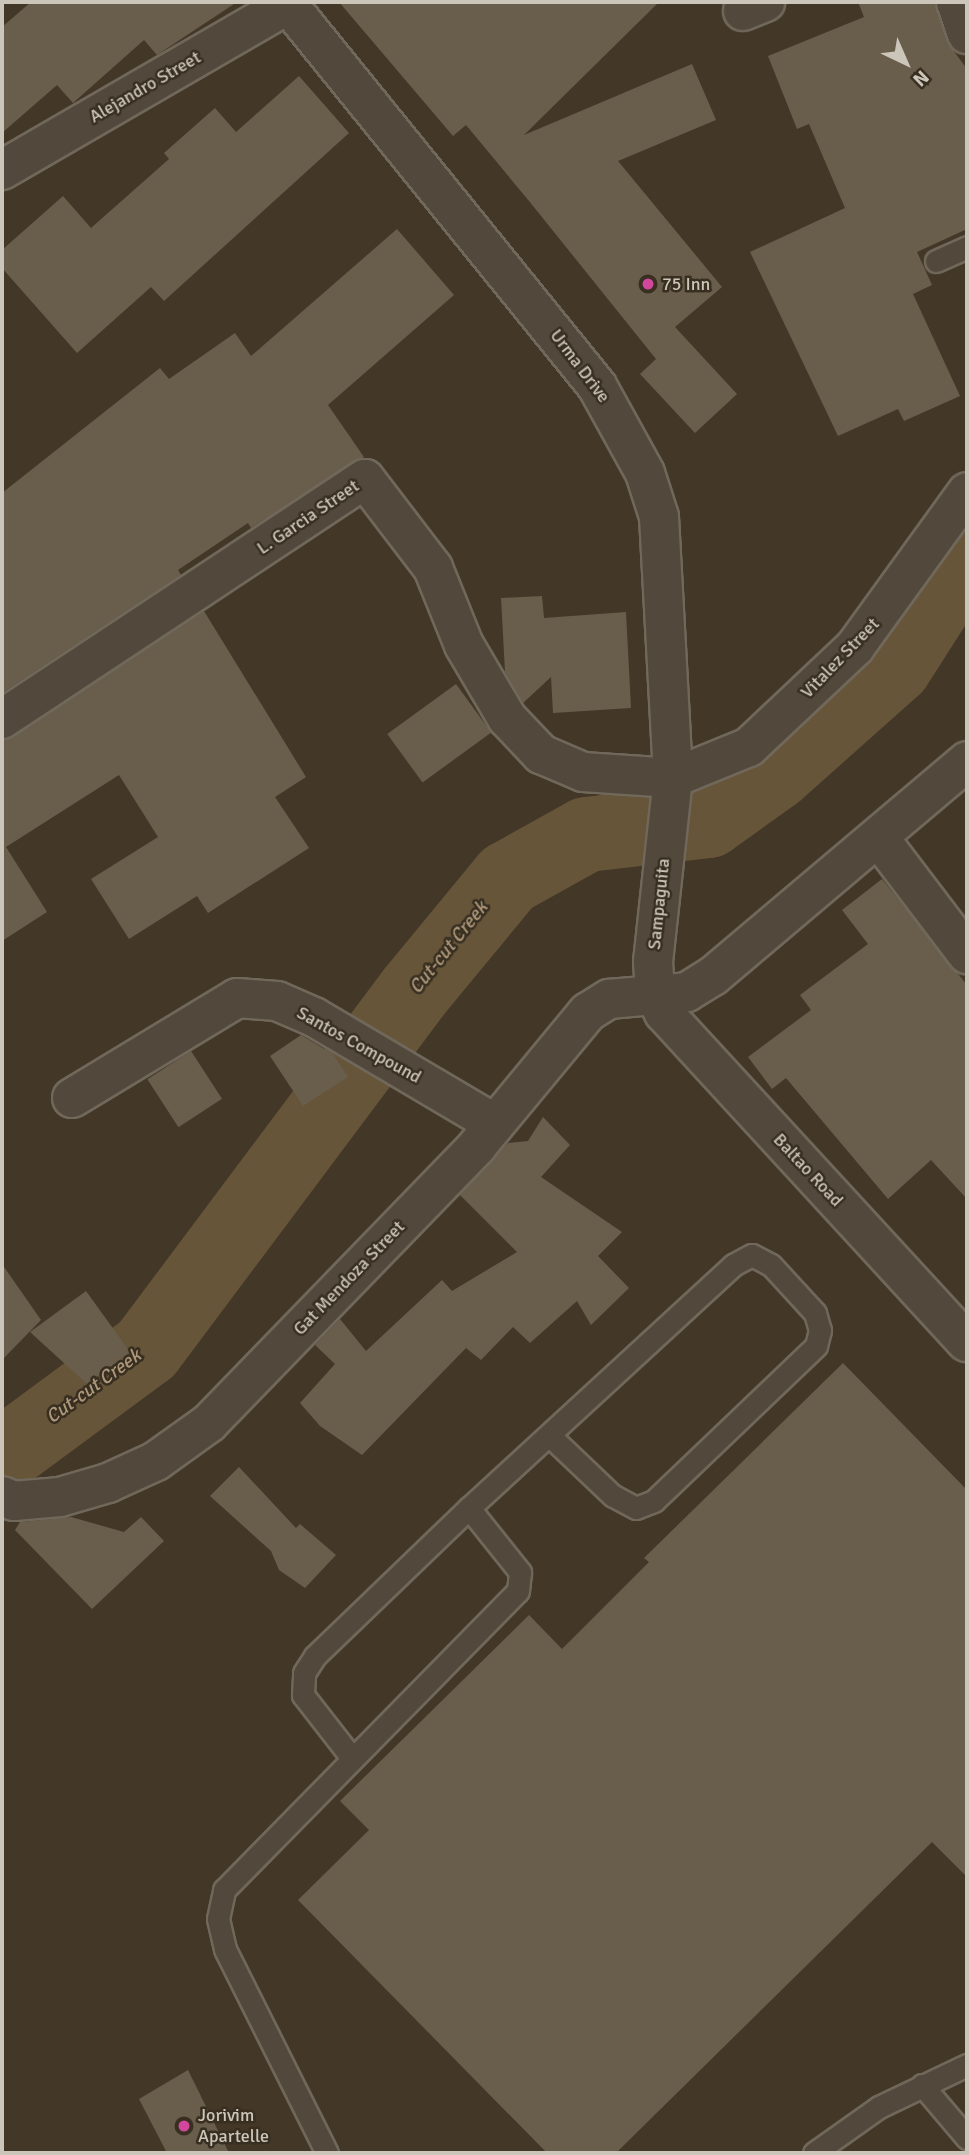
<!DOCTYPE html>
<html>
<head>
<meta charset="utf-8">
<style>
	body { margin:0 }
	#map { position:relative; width:969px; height:2155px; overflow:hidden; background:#433828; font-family:Signika,sans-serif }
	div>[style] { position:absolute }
	.river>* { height:75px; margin:-37.5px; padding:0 37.5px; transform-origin:37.5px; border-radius:37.5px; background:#67553a }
	.building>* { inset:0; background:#695e4c; transform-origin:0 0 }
	.roads { filter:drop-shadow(2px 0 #70685a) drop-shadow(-2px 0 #70685a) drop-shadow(0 2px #70685a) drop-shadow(0 -2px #70685a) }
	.service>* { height:21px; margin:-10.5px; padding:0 10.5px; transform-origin:10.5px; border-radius:10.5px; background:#52493c }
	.minor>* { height:38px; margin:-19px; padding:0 19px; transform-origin:19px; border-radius:19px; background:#52493c }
	.dots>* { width:19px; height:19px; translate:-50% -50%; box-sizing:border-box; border:4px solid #382f21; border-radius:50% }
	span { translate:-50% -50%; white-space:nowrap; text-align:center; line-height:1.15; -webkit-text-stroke:5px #382f21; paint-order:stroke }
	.street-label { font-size:18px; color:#ccc5b9 }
	.poi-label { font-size:18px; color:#ccc5b9 }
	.left { translate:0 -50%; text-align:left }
	.water-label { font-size:19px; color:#ae987b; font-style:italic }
	.frame { position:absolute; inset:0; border:4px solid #ccc5b9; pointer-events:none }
	.north { position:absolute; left:871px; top:28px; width:70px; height:70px; -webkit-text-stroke:5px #382f21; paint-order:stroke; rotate:136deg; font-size:19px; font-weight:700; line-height:28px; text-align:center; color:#ccc5b9 }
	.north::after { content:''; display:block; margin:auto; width:24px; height:32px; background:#ccc5b9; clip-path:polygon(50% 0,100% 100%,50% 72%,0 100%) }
</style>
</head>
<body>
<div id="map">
	<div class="river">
		<i style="left:2px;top:1455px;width:179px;rotate:-36.4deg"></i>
		<i style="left:146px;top:1349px;width:446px;rotate:-53.2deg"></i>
		<i style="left:413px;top:992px;width:148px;rotate:-50.5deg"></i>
		<i style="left:507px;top:878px;width:90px;rotate:-29.1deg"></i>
		<i style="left:586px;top:834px;width:123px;rotate:-6.5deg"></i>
		<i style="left:708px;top:820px;width:82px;rotate:-35.6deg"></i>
		<i style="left:775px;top:772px;width:159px;rotate:-41.7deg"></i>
		<i style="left:894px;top:666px;width:135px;rotate:-57.4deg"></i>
	</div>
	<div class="building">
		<i style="clip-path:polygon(31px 2px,237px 2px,157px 55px,144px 40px,73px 103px,57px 85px,2px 133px,2px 27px)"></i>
		<i style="clip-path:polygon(339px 2px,659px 2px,524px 135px,692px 64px,716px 120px,618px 161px,722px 287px,675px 327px,737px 394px,695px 433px,640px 374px,656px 359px,529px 201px,466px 125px,453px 136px)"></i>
		<i style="clip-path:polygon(858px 2px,935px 2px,947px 42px,967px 69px,967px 229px,917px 252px,932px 285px,913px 294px,960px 396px,904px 421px,898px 409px,838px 436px,750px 252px,845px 208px,809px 124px,797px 129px,768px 56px,864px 17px)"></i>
		<i style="clip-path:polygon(299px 76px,349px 133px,164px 301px,151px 287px,77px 353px,2px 268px,2px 250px,63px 196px,91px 228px,169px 159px,164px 153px,215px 108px,236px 132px)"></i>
		<i style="clip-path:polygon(397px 229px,454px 295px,328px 405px,364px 457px,251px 528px,248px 523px,178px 570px,181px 575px,2px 693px,2px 493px,160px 368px,169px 379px,235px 333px,251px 356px)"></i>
		<i style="clip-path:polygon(542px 596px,544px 618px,626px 612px,631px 708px,553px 713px,551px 677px,523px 703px,505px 672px,501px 598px)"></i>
		<i style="clip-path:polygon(204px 611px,306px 777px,275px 797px,309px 848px,208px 913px,197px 896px,129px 939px,91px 879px,158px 837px,119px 775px,6px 847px,47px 912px,2px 941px,2px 741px)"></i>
		<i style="left:456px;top:684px;width:60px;height:85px;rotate:54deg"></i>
		<i style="clip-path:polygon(882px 879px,967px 985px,967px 1199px,931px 1160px,888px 1199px,786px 1078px,772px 1089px,748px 1057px,811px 1010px,800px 995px,868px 944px,842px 910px)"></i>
		<i style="clip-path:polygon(301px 1035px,333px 1054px,348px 1077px,303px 1106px,270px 1056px)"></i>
		<i style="left:191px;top:1051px;width:57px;height:52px;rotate:57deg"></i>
		<i style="clip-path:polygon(543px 1117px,570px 1145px,541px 1177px,622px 1232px,598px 1256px,629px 1288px,591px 1325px,577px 1301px,530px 1343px,513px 1327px,481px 1360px,466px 1348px,362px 1455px,320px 1426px,300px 1403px,335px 1364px,315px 1345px,340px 1319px,366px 1351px,442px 1280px,452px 1291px,517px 1252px,460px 1195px,508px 1143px,528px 1141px)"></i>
		<i style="clip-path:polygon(2px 1264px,41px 1320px,2px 1360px)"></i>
		<i style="clip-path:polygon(86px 1291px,130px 1352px,87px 1384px,30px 1332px)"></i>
		<i style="clip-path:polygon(843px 1363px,967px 1490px,967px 1877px,932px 1842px,616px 2153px,547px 2153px,298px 1900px,369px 1830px,340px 1801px,529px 1615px,562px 1649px,649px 1562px,644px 1558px)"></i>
		<i style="clip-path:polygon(239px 1467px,296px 1528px,300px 1524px,336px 1555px,305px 1588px,279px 1570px,271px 1551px,210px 1496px)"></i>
		<i style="clip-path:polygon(71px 1517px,124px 1532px,141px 1517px,164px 1541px,92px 1609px,15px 1530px,20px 1522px)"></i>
		<i style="clip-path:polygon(188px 2070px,229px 2153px,167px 2153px,139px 2099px)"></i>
	</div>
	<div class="roads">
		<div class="service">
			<i style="left:936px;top:261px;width:34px;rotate:-24deg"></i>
			<i style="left:352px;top:1758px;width:80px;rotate:-127.9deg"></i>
			<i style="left:303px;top:1695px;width:22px;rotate:-87deg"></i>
			<i style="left:304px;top:1673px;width:20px;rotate:-57deg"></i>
			<i style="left:315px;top:1656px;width:214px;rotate:-43.9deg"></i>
			<i style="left:469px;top:1508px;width:359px;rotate:-42.6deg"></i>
			<i style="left:733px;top:1265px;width:21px;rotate:-28deg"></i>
			<i style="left:752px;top:1255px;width:21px;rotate:28deg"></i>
			<i style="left:771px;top:1265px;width:65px;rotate:47.5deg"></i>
			<i style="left:815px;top:1313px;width:18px;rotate:74deg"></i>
			<i style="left:820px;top:1330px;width:16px;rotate:104deg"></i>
			<i style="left:816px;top:1346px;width:224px;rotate:136.3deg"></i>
			<i style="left:654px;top:1501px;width:19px;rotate:159deg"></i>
			<i style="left:636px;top:1508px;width:26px;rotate:-152deg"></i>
			<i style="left:613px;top:1496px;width:88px;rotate:-136.4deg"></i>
			<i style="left:922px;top:2085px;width:70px;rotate:49.7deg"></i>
			<i style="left:327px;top:2153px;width:228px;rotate:-116.6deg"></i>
			<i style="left:225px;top:1949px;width:31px;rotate:-103deg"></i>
			<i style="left:218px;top:1919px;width:30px;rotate:-78deg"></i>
			<i style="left:224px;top:1890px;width:419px;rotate:-45.5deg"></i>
			<i style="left:518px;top:1591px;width:19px;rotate:-84deg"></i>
			<i style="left:520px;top:1572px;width:82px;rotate:-128.6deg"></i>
			<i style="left:814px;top:2153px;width:80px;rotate:-35.3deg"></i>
			<i style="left:879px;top:2107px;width:98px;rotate:-25.5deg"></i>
		</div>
		<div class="minor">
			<i style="left:286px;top:2px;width:494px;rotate:51deg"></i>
			<i style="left:597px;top:386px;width:99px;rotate:61.1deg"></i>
			<i style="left:645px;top:473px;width:46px;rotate:72.3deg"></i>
			<i style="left:659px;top:517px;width:261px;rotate:86.9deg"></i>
			<i style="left:673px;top:778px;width:185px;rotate:96.2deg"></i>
			<i style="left:653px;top:962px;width:32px;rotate:86deg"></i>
			<i style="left:655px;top:994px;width:21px;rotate:65deg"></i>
			<i style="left:664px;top:1013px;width:447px;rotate:47.4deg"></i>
			<i style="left:956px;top:2px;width:34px;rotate:71deg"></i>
			<i style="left:743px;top:11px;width:24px;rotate:-22deg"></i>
			<i style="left:2px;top:170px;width:331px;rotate:-30.1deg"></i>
			<i style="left:2px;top:719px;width:435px;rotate:-33.5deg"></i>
			<i style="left:365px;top:479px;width:112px;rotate:52.6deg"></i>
			<i style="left:433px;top:568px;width:83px;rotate:68.1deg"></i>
			<i style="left:464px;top:645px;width:85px;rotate:59.5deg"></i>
			<i style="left:507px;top:718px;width:50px;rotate:46.6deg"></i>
			<i style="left:541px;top:754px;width:46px;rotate:23.2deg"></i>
			<i style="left:583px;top:772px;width:90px;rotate:3.8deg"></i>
			<i style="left:673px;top:778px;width:82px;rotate:-22.2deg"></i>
			<i style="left:749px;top:747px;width:146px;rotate:-43.3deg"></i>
			<i style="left:855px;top:647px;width:191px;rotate:-54.1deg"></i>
			<i style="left:879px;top:838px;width:146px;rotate:52.8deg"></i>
			<i style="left:72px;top:1098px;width:193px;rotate:-31.2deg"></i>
			<i style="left:237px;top:998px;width:40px;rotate:4.3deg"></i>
			<i style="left:277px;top:1001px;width:40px;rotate:23.4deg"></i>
			<i style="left:314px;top:1017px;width:210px;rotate:30.6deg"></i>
			<i style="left:2px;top:1496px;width:13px;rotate:23deg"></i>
			<i style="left:14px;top:1501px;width:46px;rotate:-5deg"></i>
			<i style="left:60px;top:1497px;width:50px;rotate:-16.3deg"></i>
			<i style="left:108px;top:1483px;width:53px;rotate:-24.6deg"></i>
			<i style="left:156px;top:1461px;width:65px;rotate:-35.6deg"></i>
			<i style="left:209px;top:1423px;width:385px;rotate:-45.9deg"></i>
			<i style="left:477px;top:1146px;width:174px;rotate:-50.4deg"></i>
			<i style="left:588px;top:1012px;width:25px;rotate:-32deg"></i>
			<i style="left:609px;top:999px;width:78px;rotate:-5.1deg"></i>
			<i style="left:687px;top:992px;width:31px;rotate:-32deg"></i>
			<i style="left:713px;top:976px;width:333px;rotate:-40.2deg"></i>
		</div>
	</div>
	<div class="dots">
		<i style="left:648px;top:284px;background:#d1479c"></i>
		<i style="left:184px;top:2126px;background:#d1479c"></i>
	</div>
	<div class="street-label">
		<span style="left:145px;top:87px;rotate:-30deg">Alejandro Street</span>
		<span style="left:580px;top:366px;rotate:53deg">Urma Drive</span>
		<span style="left:308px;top:517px;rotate:-34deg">L. Garcia Street</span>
		<span style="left:840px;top:658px;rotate:-46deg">Vitalez Street</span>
		<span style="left:659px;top:904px;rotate:-84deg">Sampaguita</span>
		<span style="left:359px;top:1045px;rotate:29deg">Santos Compound</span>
		<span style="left:808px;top:1170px;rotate:47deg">Baltao Road</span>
		<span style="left:349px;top:1278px;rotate:-46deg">Gat Mendoza Street</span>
	</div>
	<div class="poi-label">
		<span class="left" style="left:662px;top:284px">75 Inn</span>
		<span class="left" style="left:198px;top:2126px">Jorivim<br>Apartelle</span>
	</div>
	<div class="water-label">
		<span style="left:449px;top:948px;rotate:-51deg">Cut-cut Creek</span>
		<span style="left:94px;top:1387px;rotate:-36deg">Cut-cut Creek</span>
	</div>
	<div class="frame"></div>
	<div class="north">N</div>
</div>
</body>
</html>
